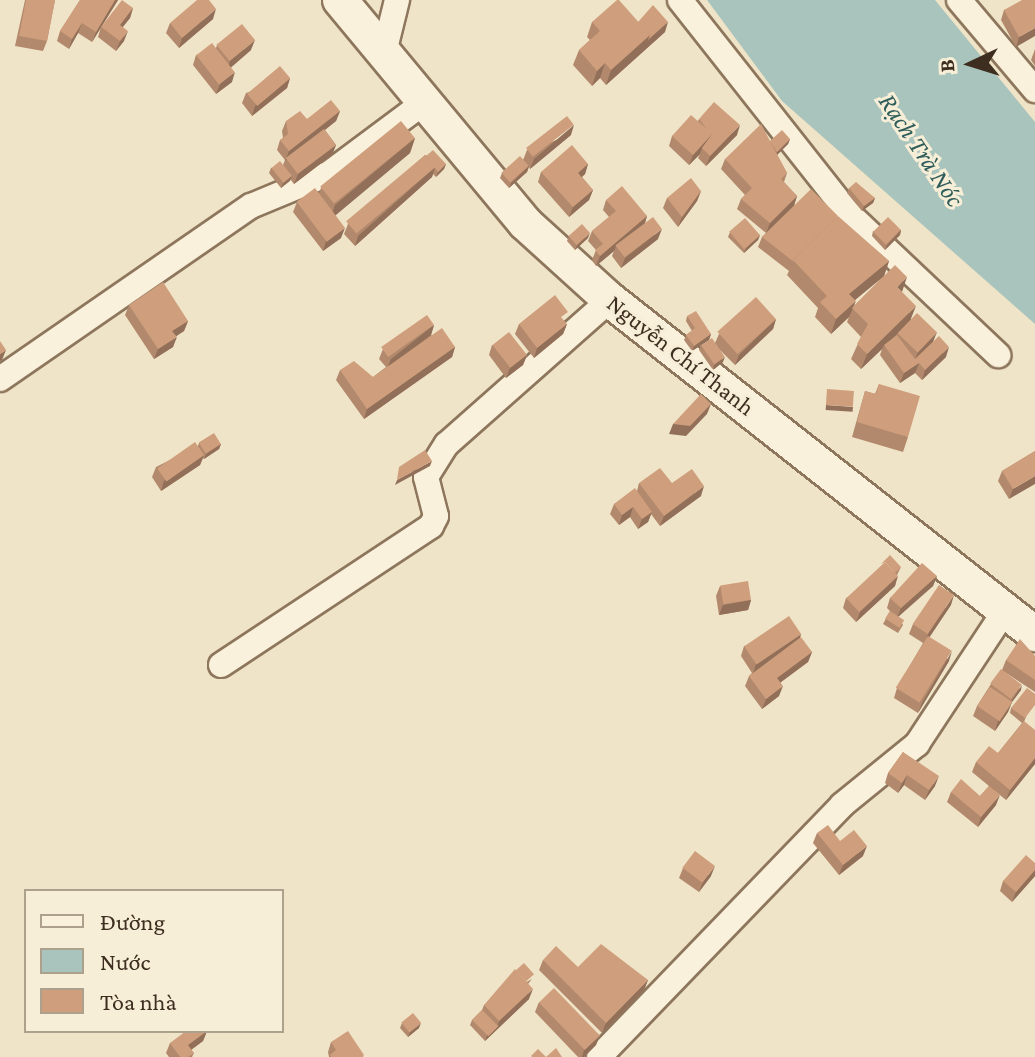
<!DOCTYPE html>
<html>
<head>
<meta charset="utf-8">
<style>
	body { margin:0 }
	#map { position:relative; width:1035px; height:1057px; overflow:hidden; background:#f0e4c8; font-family:"Crimson Pro",serif }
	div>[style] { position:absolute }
	.water>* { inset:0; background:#a9c4bc }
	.roads { filter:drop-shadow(2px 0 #8d765c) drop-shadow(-2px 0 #8d765c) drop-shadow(0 2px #8d765c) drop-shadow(0 -2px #8d765c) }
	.street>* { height:24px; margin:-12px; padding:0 12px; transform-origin:12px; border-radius:12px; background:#faf1dc }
	.secondary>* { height:34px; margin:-17px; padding:0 17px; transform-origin:17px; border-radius:17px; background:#faf1dc }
	.wall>* { inset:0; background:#b2896c }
	.shaded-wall>* { inset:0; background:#916f58; transform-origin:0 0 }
	.building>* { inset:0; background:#cf9f7d; transform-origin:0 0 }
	span { translate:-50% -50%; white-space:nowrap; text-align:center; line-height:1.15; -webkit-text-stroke:6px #f7eed8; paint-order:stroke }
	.street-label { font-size:24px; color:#3d2e20 }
	.water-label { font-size:26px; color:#2f5d5a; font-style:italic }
	.legend { position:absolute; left:24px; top:889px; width:260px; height:144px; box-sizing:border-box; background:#f7eed8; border:2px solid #ada18e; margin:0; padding:10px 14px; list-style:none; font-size:24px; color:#3d2e20 }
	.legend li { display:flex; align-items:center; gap:16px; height:40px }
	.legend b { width:40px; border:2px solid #ada18e }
	.north { position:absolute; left:931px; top:24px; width:80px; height:80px; -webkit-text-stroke:6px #f7eed8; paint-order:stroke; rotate:266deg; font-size:22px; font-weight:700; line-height:32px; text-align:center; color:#3d2e20 }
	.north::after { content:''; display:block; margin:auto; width:28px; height:36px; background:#3d2e20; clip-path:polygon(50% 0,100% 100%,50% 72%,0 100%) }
</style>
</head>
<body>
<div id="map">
	<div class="water">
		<i style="clip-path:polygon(707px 0,935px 0,1035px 122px,1035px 324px,782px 101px)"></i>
	</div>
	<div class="roads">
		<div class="street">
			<i style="left:680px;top:0;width:271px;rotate:51.7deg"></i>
			<i style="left:848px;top:213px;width:207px;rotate:43.4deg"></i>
			<i style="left:959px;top:0;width:118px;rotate:49.8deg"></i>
			<i style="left:383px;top:57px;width:59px;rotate:-76.2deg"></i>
			<i style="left:0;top:379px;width:305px;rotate:-34.6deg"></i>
			<i style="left:251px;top:206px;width:83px;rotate:-22.6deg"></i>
			<i style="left:328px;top:174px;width:117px;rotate:-36.7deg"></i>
			<i style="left:221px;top:665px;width:252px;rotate:-33.5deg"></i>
			<i style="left:431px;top:526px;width:11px;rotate:-63deg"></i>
			<i style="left:436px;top:516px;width:40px;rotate:-104.4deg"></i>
			<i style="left:426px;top:477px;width:39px;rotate:-58deg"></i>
			<i style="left:447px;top:444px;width:217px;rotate:-41.5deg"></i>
			<i style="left:599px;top:1057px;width:350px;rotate:-46deg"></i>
			<i style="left:842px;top:805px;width:97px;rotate:-39.1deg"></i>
			<i style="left:917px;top:744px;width:162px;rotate:-56.6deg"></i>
		</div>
		<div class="secondary">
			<i style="left:340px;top:0;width:290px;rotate:50.3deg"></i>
			<i style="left:525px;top:223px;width:115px;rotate:42.2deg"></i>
			<i style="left:610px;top:300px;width:541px;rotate:38.16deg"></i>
		</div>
	</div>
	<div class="wall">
		<i style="clip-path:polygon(25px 0,55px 0,47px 41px,43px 51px,15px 46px)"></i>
		<i style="clip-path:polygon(80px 0,118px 0,92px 42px,78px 33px,69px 49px,57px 41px,60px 31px)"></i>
		<i style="clip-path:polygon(1035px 0,1016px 47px,1001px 20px,1004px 10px)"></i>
		<i style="clip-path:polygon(133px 8px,130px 18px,123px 27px,124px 41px,116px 51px,98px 37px,101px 27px)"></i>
		<i style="clip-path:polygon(213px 19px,179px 48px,166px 33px,170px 23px)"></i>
		<i style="clip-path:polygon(592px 22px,638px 22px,665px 32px,606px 85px,600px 78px,592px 86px,573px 65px,579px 50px,590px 40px,587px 37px)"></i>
		<i style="clip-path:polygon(217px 45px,251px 50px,231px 67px,232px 82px,216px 94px,193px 65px,196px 55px,216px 48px)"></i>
		<i style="clip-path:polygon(1035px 49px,1035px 66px,1031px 60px)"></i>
		<i style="clip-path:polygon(290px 78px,287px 88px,252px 116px,242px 103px,246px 93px)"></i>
		<i style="clip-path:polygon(340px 111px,336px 121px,325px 130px,336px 145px,332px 155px,294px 184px,290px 179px,281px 188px,269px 173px,271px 168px,283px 165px,285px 160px,277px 150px,280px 140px,283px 138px,282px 131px,286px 121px,307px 119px)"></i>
		<i style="clip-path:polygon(699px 119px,737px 135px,706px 166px,698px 158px,700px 154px,689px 165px,669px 146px,672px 136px,698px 121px)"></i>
		<i style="clip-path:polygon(571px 135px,530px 169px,529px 167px,527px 172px,509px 188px,500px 178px,502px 173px,523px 160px,527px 150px)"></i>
		<i style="clip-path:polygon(415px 138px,410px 153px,335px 215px,341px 238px,323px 251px,293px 212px,297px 202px,319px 193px,321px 188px)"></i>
		<i style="clip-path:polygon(evenodd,790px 139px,788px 144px,777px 155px,787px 173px,784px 182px,797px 196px,794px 205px,839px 218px,889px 261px,884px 276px,902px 292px,911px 319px,933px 341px,946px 357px,922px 380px,915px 373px,900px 383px,880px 355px,882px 349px,861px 369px,851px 359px,861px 337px,847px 322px,849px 317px,831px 334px,815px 317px,818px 308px,787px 275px,789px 271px,758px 247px,762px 237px,766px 233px,737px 209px,741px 199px,745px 195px,721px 169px,725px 159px,770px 141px,790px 139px,883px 277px,854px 306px,855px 300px,883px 277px)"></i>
		<i style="clip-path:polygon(425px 155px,446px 164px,444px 169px,436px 177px,433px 174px,432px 177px,355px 246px,344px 234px,348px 224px)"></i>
		<i style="clip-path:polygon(588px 164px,585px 174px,582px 177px,593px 190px,589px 200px,569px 217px,538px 182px,541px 172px)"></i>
		<i style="clip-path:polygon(849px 188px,875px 198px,873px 203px,862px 211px,847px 193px)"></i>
		<i style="clip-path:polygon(701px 191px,697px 201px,678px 227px,663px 208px,667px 198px)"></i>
		<i style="clip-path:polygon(606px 200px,647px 216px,645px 223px,658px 239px,621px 268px,612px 256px,614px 251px,596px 266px,592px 260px,596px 250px,588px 241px,592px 231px,609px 217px,603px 210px)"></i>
		<i style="clip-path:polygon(901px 230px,900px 235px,885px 250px,872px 236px,873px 231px)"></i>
		<i style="clip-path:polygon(730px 232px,760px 235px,758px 240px,744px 253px,728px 237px)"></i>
		<i style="clip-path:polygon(569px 236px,588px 238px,575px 250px,567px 241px)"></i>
		<i style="clip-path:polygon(129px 305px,188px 321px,184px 331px,176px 336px,173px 347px,154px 359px,125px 315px)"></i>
		<i style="clip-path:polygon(687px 316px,711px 334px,709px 340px,692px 351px,684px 340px,686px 335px,692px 331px,686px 321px)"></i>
		<i style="clip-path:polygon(776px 319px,773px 329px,735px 365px,719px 349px,723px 362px,713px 370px,699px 350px,701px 345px,715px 343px,719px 334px)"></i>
		<i style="clip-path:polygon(519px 324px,567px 324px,563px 334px,534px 358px,515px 334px)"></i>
		<i style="clip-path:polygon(434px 325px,431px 335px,455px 347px,452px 357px,364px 419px,336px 380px,340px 370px,373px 377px,386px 367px,379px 359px,383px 349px)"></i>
		<i style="clip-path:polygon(492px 345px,527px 355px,523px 365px,506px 378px,489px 355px)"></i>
		<i style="clip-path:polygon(879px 384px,908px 437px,903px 452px,852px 437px,865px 391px,875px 394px)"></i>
		<i style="clip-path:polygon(199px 443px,221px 444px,219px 449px,204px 459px,203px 458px,200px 465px,161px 491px,152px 477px,156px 467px,198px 446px)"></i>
		<i style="clip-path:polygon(1035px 451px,1009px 499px,998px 481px,1002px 471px)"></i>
		<i style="clip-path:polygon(639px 483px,672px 483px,701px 496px,660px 526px,651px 514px,648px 522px,638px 529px,630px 517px,619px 525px,610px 514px,614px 504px,637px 491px)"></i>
		<i style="clip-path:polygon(901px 567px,897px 575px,895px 586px,856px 622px,843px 608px,846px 598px)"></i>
		<i style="clip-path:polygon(937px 576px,933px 586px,898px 616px,903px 625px,898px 633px,883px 624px,890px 611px,887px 608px,890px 598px)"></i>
		<i style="clip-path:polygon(720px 586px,751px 600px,748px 610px,719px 615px,716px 596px)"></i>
		<i style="clip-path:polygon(951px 605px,929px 637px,949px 661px,918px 713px,894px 698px,897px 688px,923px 643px,909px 634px,913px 624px)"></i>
		<i style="clip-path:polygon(801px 634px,800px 638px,812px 652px,808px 662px,781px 682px,779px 696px,762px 709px,745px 686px,749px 676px,752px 673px,741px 656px,744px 646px)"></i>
		<i style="clip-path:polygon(1035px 656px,1035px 692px,1003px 671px,1021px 690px,1012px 702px,1008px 712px,995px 731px,973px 716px,977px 706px,991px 684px,1002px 670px,1006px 660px)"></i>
		<i style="clip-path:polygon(1035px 694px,1024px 722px,1035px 731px,1035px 764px,1006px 800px,995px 791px,996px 805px,978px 827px,947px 802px,951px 792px,980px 796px,989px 786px,972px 772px,976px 762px,998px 753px,1022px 723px,1010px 713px,1011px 708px)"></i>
		<i style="clip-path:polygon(903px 752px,935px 786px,925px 800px,904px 785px,898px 793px,885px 783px,888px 773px)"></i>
		<i style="clip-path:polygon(817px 833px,863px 856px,839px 875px,813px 843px)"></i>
		<i style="clip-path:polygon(1035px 863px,1035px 876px,1012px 902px,1000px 891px,1003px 881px)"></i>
		<i style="clip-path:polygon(683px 868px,711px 876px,699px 892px,679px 878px)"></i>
		<i style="clip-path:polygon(543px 960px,578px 967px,648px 980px,644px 990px,602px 1033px,539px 970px)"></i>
		<i style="clip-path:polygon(532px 979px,528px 984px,529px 999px,485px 1041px,470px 1025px,472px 1020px,482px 1010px,484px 1005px)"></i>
		<i style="clip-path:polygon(539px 1002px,600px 1035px,596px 1045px,584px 1057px,578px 1057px,535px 1012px)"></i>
		<i style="clip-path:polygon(402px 1023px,419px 1028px,408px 1037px,400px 1028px)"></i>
		<i style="clip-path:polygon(207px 1031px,203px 1041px,191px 1050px,194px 1053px,192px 1057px,169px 1057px,166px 1053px,170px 1043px)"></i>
		<i style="clip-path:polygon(331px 1042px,364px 1057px,329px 1057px,328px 1052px)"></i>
	</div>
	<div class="shaded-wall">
		<i style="clip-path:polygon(115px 0,118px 0,92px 42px,96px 32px)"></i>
		<i style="clip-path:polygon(133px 8px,130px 18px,116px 35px,120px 25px)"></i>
		<i style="clip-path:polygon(216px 9px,213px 19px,179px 48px,182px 38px)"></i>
		<i style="clip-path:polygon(668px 22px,665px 32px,606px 85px,611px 70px,650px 35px)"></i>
		<i style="clip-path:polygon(82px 23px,78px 33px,69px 49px,72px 39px)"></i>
		<i style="clip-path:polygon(1035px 28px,1035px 36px,1016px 47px,1019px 37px)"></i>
		<i style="clip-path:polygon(128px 31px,124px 41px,116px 51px,120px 41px)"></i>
		<i style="clip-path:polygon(255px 40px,251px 50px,227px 71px,230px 61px)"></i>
		<i style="clip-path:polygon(605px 63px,600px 78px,592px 86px,597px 71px)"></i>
		<i style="clip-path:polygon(235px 72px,232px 82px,216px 94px,220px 84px)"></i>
		<i style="clip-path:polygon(290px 78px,287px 88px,252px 116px,255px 106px)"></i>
		<i style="clip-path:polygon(340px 111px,336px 121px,285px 161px,289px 151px)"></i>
		<i style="clip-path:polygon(574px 125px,571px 135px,530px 169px,534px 159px)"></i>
		<i style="clip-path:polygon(740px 125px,737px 135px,706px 166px,710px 156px)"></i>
		<i style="clip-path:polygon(713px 133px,702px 148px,700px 154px,689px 165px,693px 155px)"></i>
		<i style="clip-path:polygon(415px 138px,410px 153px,330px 220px,335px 205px)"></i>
		<i style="clip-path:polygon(790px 139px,788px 144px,775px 157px,777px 152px)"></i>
		<i style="clip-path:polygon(336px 145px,332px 155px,294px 184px,298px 174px)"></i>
		<i style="clip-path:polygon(446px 164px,444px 169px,436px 177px,438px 172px)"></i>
		<i style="clip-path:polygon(588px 164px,585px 174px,575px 183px,578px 173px)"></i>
		<i style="clip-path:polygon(529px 166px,527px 172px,509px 188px,511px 183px)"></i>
		<i style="clip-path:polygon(435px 167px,432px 177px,355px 246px,358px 236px)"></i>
		<i style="clip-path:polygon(292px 176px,290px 181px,281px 188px,283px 183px)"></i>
		<i style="clip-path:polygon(593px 190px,589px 200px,569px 217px,573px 207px)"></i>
		<i style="clip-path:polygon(701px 191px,697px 201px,678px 227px,682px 217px)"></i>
		<i style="clip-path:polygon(797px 196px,794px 206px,766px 233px,770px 223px)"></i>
		<i style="clip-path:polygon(875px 198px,873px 203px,862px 211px,864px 206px)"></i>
		<i style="clip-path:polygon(647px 216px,644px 226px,616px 246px,614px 251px,596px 266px,600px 256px)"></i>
		<i style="clip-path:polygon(345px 228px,341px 238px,323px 251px,326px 241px)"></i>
		<i style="clip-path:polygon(662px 229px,658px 239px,621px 268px,625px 258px)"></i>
		<i style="clip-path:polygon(901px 230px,900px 235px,885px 250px,887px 245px)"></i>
		<i style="clip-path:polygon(590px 233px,588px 238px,575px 250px,577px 245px)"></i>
		<i style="clip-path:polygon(760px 235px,758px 240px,744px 253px,746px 248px)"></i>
		<i style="clip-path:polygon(889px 261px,884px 276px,844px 309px,849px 294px)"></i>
		<i style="clip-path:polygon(907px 277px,902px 292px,897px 287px)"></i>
		<i style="clip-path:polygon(856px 301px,849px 317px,831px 334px,836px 319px)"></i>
		<i style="clip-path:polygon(916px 306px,910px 321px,884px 347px,884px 345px,882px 349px,861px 369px,867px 354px)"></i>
		<i style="clip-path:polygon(776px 319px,773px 329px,735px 365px,739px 355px)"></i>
		<i style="clip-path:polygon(188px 321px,184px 331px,169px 341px,172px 331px)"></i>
		<i style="clip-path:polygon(567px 324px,563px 334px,534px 358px,537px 348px)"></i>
		<i style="clip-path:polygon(434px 325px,431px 335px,387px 369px,391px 359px)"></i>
		<i style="clip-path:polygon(937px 332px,933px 342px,914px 362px,918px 352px)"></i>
		<i style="clip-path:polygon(711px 334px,709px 340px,692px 351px,694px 346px)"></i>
		<i style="clip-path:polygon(177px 337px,173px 347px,154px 359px,158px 349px)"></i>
		<i style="clip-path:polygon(455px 347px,452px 357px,364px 419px,367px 409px)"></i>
		<i style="clip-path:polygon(949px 347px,946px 357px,922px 380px,925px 370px)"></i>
		<i style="clip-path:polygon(6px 350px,2px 360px,0 361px,0 354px)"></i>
		<i style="clip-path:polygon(527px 355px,523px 365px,506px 378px,510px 368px)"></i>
		<i style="clip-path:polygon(725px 357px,723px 362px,713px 370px,714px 365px)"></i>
		<i style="clip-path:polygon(919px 363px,915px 373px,900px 383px,904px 373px)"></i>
		<i style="clip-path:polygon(711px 404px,707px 414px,686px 436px,669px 434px,673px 424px)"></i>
		<i style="left:826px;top:405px;width:27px;height:5px;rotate:4deg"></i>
		<i style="clip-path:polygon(221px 444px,219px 449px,204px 459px,206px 454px)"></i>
		<i style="clip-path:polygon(204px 455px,200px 465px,161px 491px,164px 481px)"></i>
		<i style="clip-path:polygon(432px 461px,430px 466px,395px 485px,397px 480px)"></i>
		<i style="clip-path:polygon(1035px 476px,1035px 484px,1009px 499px,1013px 489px)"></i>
		<i style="clip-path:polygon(704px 486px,701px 496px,660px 526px,664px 516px)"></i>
		<i style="clip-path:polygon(633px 507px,630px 517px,619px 525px,622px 515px)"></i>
		<i style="clip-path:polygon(652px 512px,648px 522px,638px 529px,642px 519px)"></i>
		<i style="clip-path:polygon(898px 576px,895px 586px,856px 622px,860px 612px)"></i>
		<i style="clip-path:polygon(937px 576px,933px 586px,897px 618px,901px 608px)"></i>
		<i style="clip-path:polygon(954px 595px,951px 605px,925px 644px,928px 634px)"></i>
		<i style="clip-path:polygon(751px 600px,748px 610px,719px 615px,723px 605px)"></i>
		<i style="clip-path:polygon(801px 634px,798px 644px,753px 674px,756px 664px)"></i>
		<i style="clip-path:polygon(952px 651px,949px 661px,918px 713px,922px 703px)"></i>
		<i style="clip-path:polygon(812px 652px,808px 662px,773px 688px,777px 678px)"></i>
		<i style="clip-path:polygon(1022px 685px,1021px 690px,1012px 702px,1008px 712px,995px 731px,998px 721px)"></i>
		<i style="clip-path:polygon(783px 686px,779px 696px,762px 709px,766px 699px)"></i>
		<i style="clip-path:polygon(1035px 758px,1035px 764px,1006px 800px,1010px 790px)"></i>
		<i style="clip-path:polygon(907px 775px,904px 785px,898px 793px,902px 783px)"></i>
		<i style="clip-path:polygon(939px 776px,935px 786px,925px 800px,929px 790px)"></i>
		<i style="clip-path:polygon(1000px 795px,996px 805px,978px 827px,981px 817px)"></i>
		<i style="clip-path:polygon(867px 846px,863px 856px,839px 875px,843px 865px)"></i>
		<i style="clip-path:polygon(715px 866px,711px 876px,699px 892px,703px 882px)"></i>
		<i style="clip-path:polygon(1035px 870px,1035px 876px,1012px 902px,1016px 892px)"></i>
		<i style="clip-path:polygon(648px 980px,644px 990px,602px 1033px,606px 1023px)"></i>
		<i style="clip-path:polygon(533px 989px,529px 999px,485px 1041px,487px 1036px,498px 1026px,499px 1021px)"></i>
		<i style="clip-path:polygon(421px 1023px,419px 1028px,408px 1037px,410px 1032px)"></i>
		<i style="clip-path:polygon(207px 1031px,203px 1041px,184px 1055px,188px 1045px)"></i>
		<i style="clip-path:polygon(600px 1035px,596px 1045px,584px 1057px,582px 1057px,584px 1050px)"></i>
	</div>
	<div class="building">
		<i style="clip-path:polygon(26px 0,55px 0,47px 41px,19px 36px)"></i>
		<i style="clip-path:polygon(80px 0,115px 0,96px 32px,82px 23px,72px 39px,60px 31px)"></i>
		<i style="clip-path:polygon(122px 0,133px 8px,120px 25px,128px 31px,120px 41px,101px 27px)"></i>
		<i style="clip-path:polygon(197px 0,209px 0,216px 9px,182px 38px,170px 23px)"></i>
		<i style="clip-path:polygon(617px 0,619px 0,650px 35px,611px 70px,605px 63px,597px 71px,579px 50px,600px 31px,592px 22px)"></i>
		<i style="clip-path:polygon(1022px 0,1035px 0,1035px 28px,1019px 37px,1004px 10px)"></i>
		<i style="clip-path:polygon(653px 5px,668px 22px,648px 40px,650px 35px,638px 22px)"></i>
		<i style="left:242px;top:24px;width:21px;height:33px;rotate:51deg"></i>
		<i style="left:212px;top:43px;width:37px;height:20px;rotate:52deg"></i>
		<i style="left:280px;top:66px;width:16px;height:43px;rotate:50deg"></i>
		<i style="clip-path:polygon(331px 100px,340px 111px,289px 151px,280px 140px,288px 134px,286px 121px,300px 111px,307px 119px)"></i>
		<i style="clip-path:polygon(714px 102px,740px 125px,710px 156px,702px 148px,713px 133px,693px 155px,672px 136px,691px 115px,707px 129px,699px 119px)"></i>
		<i style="left:567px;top:116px;width:11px;height:52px;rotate:52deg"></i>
		<i style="left:401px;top:121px;width:22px;height:104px;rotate:51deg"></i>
		<i style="clip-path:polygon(761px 124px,787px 173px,781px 179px,797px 196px,770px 223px,741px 199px,752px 188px,725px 159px)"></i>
		<i style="left:324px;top:129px;width:20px;height:48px;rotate:53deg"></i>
		<i style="clip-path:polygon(782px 130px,790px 139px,777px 152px,770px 141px)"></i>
		<i style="clip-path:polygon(572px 145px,588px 164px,578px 173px,593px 190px,573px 207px,541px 172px)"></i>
		<i style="clip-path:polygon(433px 150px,446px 164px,438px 172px,426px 156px)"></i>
		<i style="left:425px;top:155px;width:16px;height:103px;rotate:50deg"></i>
		<i style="left:520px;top:156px;width:13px;height:25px;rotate:48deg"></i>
		<i style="left:280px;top:161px;width:19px;height:11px;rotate:51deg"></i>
		<i style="clip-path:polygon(691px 178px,701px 191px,682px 217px,667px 198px)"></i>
		<i style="clip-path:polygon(856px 182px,875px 198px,864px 206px,849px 188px)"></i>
		<i style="clip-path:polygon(622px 186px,647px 216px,600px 256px,595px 250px,603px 244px,592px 231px,616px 211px,606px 200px)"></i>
		<i style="left:315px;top:188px;width:50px;height:23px;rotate:53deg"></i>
		<i style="clip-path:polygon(811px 189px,840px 218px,838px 216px,793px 260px,794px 262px,762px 237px)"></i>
		<i style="clip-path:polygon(838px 216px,889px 261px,849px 294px,856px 301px,836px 319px,820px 302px,827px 296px,793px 260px)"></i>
		<i style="left:653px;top:217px;width:15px;height:47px;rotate:53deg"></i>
		<i style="left:888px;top:217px;width:18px;height:21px;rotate:45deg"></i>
		<i style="left:745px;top:218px;width:23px;height:21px;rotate:49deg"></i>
		<i style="left:582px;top:224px;width:12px;height:18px;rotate:48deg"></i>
		<i style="clip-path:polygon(895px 265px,907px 277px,897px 287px,916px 306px,867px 354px,857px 344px,868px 324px,852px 308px)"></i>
		<i style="clip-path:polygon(163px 282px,188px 321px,172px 331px,177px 337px,158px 349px,129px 305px)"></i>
		<i style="clip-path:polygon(555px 295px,568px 312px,561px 317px,567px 324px,537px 348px,519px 324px)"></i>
		<i style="left:756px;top:297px;width:30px;height:52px;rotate:48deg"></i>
		<i style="clip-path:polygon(696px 311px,711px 334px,694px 346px,686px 335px,695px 328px,687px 316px)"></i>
		<i style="left:917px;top:313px;width:28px;height:28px;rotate:44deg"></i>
		<i style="left:427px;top:315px;width:12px;height:56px;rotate:55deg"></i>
		<i style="clip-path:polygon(442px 328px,455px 347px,367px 409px,340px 370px,354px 361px,373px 377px)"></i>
		<i style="left:509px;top:332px;width:29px;height:21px;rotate:52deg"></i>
		<i style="clip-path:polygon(897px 335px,915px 359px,939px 336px,949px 347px,925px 370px,919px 363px,904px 373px,884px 345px)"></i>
		<i style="left:712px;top:338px;width:23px;height:13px;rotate:56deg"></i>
		<i style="clip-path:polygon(0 341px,6px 350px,0 354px)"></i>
		<i style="clip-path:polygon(879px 384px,920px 396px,908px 437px,857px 422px,865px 391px,876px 394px)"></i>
		<i style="left:827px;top:389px;width:27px;height:16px;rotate:4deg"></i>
		<i style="clip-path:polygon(701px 394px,711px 404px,690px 426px,673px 424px)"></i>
		<i style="left:214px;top:433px;width:13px;height:18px;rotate:58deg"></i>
		<i style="left:195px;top:442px;width:16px;height:46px;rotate:55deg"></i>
		<i style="clip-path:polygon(425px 450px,432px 461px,397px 480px,399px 467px)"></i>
		<i style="clip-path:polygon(1035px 451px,1035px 476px,1013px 489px,1002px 471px)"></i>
		<i style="clip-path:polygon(660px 468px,672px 483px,692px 469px,704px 486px,664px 516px,639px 483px)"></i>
		<i style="clip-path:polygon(635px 488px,652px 512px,642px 519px,633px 507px,622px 515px,614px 504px)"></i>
		<i style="clip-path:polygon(890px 555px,901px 567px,895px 573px,885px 562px,881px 564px)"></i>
		<i style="left:885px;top:562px;width:19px;height:53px;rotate:47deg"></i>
		<i style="clip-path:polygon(922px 563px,937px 576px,901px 608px,890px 598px)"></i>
		<i style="left:748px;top:581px;width:19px;height:28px;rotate:81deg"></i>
		<i style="left:939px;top:585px;width:18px;height:47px;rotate:34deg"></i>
		<i style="left:890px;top:611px;width:17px;height:9px;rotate:33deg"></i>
		<i style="left:789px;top:616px;width:22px;height:54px;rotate:56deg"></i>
		<i style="left:928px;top:636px;width:28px;height:61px;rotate:32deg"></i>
		<i style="clip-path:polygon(801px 637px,812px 652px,777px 678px,783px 686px,766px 699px,749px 676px)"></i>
		<i style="clip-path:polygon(1020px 639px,1035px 656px,1035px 680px,1006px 660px)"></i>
		<i style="left:1001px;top:669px;width:26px;height:18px;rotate:37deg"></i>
		<i style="left:990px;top:687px;width:27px;height:23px;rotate:34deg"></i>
		<i style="clip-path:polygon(1027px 688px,1035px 694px,1035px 705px,1025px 718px,1011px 708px)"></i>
		<i style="clip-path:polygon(1024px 721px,1035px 730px,1035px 758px,1010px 790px,976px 762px,989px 746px,998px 753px)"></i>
		<i style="clip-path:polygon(903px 752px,939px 776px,929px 790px,907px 775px,902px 783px,888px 773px)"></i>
		<i style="clip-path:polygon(961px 779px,980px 796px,989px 786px,1000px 795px,981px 817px,951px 792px)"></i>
		<i style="clip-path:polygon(828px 825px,840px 841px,854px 830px,867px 846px,843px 865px,817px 833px)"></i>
		<i style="left:695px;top:851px;width:25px;height:21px;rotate:37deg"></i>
		<i style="clip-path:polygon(1026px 855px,1035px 863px,1035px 870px,1016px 892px,1003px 881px)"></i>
		<i style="clip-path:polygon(601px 944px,648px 980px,606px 1023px,543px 960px,556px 946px,578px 967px)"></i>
		<i style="left:524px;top:963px;width:15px;height:11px;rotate:48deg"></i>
		<i style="clip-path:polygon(515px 969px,533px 989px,499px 1021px,484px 1005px)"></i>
		<i style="left:554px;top:988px;width:66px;height:21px;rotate:46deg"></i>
		<i style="left:482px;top:1010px;width:23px;height:14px;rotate:45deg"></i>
		<i style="left:413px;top:1013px;width:13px;height:15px;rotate:51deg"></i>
		<i style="clip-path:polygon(186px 1031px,207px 1031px,188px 1045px,194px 1053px,188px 1057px,180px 1057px,170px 1043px)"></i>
		<i style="clip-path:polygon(348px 1031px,364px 1055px,362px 1057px,331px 1057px,330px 1055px,336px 1050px,331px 1042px)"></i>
		<i style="clip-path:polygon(556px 1048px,562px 1057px,546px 1057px)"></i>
		<i style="clip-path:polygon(538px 1049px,546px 1057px,532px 1057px,531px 1056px)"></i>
	</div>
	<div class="street-label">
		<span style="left:681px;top:355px;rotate:38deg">Nguyễn Chí Thanh</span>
	</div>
	<div class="water-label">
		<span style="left:921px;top:150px;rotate:56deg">Rạch Trà Nóc</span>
	</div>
	<ul class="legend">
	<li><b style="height:10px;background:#faf1dc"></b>Đường</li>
	<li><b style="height:22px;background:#a9c4bc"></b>Nước</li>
	<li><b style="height:22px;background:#cf9f7d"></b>Tòa nhà</li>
	</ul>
	<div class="north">B</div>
</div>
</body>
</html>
